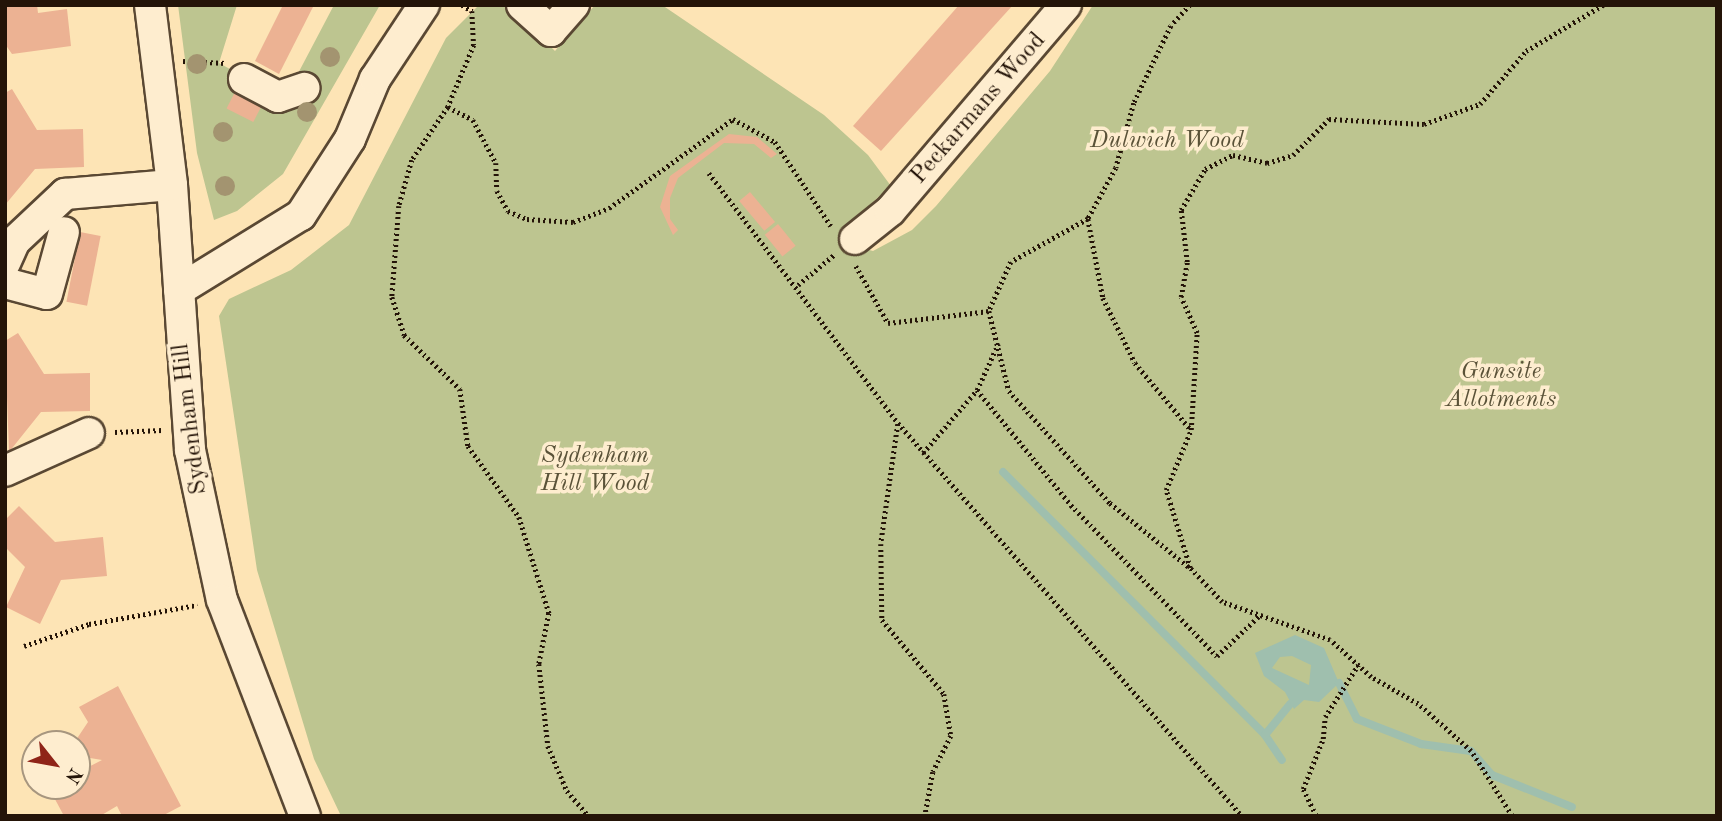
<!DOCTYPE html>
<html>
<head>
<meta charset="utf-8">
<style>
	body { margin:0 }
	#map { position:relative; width:1722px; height:821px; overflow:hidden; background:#fde4b5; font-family:"Old Standard TT",serif }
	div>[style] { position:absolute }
	.green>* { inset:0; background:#bdc590 }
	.water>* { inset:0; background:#9fbfae }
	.stream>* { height:8px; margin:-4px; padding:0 4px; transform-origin:4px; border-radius:4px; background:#9fbfae }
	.building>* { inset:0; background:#ecb293; transform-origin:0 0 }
	.path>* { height:4.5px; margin-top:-2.25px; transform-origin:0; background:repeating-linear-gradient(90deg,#241408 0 2px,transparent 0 5.5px) }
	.roads { filter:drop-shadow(2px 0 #5a4833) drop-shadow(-2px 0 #5a4833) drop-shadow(0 2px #5a4833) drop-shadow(0 -2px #5a4833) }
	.minor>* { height:30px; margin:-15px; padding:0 15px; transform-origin:15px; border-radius:15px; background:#feedcf }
	.trees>* { width:20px; height:20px; margin:-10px; border-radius:50%; background:#a39470 }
	span { translate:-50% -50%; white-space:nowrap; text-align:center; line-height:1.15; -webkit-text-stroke:7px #feedcf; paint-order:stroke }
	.street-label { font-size:24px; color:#241408 }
	.park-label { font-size:24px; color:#5a5238; font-style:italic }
	.frame { position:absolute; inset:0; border:7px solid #241408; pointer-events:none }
	.north { position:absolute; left:21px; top:730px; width:70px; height:70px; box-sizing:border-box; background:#feedcf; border:2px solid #a7967f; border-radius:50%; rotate:121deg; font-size:19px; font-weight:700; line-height:28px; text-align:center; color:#241408 }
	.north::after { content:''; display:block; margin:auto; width:24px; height:32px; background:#8f2418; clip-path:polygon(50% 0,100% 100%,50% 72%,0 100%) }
</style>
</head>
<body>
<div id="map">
	<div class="green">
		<i style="clip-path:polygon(178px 5px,237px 5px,219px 63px,273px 93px,294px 81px,334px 5px,380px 5px,283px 174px,237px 211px,214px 220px,197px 153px)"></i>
		<i style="clip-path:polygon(479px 5px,508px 5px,555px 51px,595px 5px,662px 5px,824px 115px,868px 155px,891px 186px,846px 226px,862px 248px,873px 251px,912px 230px,936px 206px,1050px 71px,1093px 5px,1717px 5px,1717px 816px,341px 816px,314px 759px,257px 570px,219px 316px,229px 299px,291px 270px,349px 225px,446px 38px)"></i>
	</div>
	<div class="water">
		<i style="clip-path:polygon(evenodd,1295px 635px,1324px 648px,1339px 683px,1319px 702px,1304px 700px,1294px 709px,1285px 692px,1264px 676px,1255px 653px,1295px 635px,1292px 656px,1311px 665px,1309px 685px,1272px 668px,1280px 657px,1292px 656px)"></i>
	</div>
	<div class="stream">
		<i style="left:1003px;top:472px;width:371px;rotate:45.1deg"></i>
		<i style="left:1265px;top:735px;width:30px;rotate:56deg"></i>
		<i style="left:1339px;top:683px;width:40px;rotate:63.4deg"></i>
		<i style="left:1357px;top:719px;width:69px;rotate:21.3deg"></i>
		<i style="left:1421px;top:744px;width:50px;rotate:8deg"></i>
		<i style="left:1471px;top:751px;width:32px;rotate:49deg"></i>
		<i style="left:1492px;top:775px;width:86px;rotate:21.8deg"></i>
		<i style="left:1265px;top:735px;width:40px;rotate:-51deg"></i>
	</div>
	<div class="building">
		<i style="clip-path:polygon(5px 5px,37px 5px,38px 13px,67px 9px,71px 46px,12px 54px,5px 44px)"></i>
		<i style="clip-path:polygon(283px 5px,314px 5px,279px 74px,255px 61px)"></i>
		<i style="clip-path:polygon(959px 5px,1013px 5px,881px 151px,853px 126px)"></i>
		<i style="left:237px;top:88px;width:30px;height:23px;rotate:27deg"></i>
		<i style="clip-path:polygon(12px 89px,37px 130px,83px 129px,84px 167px,35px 169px,5px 205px,5px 93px)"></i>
		<i style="clip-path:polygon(729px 134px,757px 137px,777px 154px,771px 158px,754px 144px,724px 143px,678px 178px,670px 198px,670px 219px,678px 230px,673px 235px,660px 207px,670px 176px)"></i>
		<i style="left:750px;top:192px;width:39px;height:14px;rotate:50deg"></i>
		<i style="left:778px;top:224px;width:28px;height:17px;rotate:51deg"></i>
		<i style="left:80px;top:232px;width:21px;height:71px;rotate:11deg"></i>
		<i style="clip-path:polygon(18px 333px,44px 374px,90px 373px,90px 411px,41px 412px,9px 452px,5px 341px)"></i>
		<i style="clip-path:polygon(19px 506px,55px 542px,103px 537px,107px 576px,61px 580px,40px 624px,6px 607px,25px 567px,5px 547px,5px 520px)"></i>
		<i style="clip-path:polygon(118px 686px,181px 806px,162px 816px,122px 816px,117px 806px,100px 816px,64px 816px,49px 788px,77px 786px,77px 773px,102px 760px,84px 757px,76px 740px,88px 722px,79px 707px)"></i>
	</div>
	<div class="path">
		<i style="left:462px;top:5px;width:12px;rotate:31deg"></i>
		<i style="left:472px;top:11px;width:34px;rotate:87deg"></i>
		<i style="left:474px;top:45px;width:67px;rotate:112.8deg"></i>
		<i style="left:448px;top:107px;width:28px;rotate:27deg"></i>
		<i style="left:473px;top:120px;width:49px;rotate:61.9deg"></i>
		<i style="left:496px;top:163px;width:28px;rotate:88deg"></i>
		<i style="left:497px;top:191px;width:23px;rotate:61deg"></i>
		<i style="left:508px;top:211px;width:21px;rotate:23deg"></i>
		<i style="left:527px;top:219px;width:46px;rotate:3.7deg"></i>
		<i style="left:573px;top:222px;width:39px;rotate:-21deg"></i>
		<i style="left:609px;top:208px;width:153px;rotate:-35.7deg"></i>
		<i style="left:733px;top:119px;width:48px;rotate:28.7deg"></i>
		<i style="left:775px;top:142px;width:101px;rotate:56.3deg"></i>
		<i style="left:1190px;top:5px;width:28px;rotate:132deg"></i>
		<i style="left:1171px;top:26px;width:85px;rotate:115.7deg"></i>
		<i style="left:1134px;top:103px;width:67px;rotate:105.5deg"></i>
		<i style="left:1116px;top:168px;width:58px;rotate:118.8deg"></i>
		<i style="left:1088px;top:219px;width:88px;rotate:150.8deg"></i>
		<i style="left:1011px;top:262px;width:54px;rotate:114.2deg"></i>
		<i style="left:989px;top:311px;width:82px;rotate:76deg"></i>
		<i style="left:1009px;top:391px;width:151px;rotate:48deg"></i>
		<i style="left:1110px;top:503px;width:103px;rotate:39.1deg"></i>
		<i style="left:183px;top:61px;width:43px;rotate:2.7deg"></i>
		<i style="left:448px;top:107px;width:64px;rotate:124.2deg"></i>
		<i style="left:412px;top:160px;width:48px;rotate:105.8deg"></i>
		<i style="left:399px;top:206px;width:91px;rotate:94.4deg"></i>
		<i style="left:392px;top:297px;width:40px;rotate:72deg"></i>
		<i style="left:404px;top:335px;width:78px;rotate:44deg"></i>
		<i style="left:460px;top:389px;width:58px;rotate:82deg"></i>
		<i style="left:468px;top:446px;width:87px;rotate:54.3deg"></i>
		<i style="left:519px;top:517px;width:101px;rotate:72.6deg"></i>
		<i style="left:549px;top:613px;width:52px;rotate:101.1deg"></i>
		<i style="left:539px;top:664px;width:82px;rotate:83.7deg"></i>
		<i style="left:548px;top:746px;width:49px;rotate:67.1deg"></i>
		<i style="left:567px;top:791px;width:33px;rotate:49deg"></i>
		<i style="left:709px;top:173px;width:313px;rotate:52.9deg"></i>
		<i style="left:898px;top:423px;width:522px;rotate:48.8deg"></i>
		<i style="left:1088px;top:219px;width:80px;rotate:79.2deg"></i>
		<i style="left:1103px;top:298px;width:72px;rotate:63.8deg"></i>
		<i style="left:1135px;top:363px;width:87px;rotate:50.1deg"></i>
		<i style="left:856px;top:266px;width:65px;rotate:60.7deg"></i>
		<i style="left:888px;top:323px;width:102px;rotate:-6.8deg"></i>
		<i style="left:798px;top:285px;width:48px;rotate:-40deg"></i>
		<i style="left:977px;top:390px;width:51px;rotate:-65.5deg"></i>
		<i style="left:898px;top:424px;width:121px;rotate:98.1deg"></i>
		<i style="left:881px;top:544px;width:76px;rotate:89.2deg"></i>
		<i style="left:882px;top:620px;width:97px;rotate:50deg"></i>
		<i style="left:944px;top:694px;width:43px;rotate:80.5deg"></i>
		<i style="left:951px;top:736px;width:40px;rotate:116.6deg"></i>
		<i style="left:933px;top:772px;width:45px;rotate:100.3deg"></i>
		<i style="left:115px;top:432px;width:47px;rotate:-2.4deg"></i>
		<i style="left:923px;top:453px;width:83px;rotate:-49.4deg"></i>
		<i style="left:977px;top:390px;width:149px;rotate:50.7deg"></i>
		<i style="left:1071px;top:505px;width:210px;rotate:46deg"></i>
		<i style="left:1217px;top:656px;width:59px;rotate:-43.6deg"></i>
		<i style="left:24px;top:646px;width:69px;rotate:-18.7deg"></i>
		<i style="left:89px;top:624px;width:110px;rotate:-10deg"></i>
		<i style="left:1316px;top:816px;width:30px;rotate:-116deg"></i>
		<i style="left:1303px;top:789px;width:54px;rotate:-68.2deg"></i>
		<i style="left:1323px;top:739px;width:22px;rotate:-85deg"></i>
		<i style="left:1325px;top:717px;width:62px;rotate:-57.6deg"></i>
		<i style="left:1512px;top:816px;width:77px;rotate:-122.2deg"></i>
		<i style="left:1471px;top:751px;width:71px;rotate:-138.4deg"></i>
		<i style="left:1418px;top:704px;width:54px;rotate:-150.1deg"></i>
		<i style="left:1371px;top:677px;width:55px;rotate:-137.9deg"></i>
		<i style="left:1330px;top:640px;width:114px;rotate:-160.6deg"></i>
		<i style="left:1222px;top:602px;width:47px;rotate:-133.3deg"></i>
		<i style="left:1190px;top:568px;width:82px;rotate:-107.1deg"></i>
		<i style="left:1166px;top:490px;width:65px;rotate:-67.4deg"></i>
		<i style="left:1191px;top:430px;width:97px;rotate:-86.5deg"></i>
		<i style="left:1197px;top:333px;width:39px;rotate:-114deg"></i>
		<i style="left:1181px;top:297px;width:36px;rotate:-80deg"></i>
		<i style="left:1187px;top:262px;width:52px;rotate:-96.6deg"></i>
		<i style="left:1181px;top:210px;width:48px;rotate:-59.7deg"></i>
		<i style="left:1205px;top:169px;width:31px;rotate:-27deg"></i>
		<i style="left:1233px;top:155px;width:35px;rotate:13deg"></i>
		<i style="left:1267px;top:163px;width:27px;rotate:-17deg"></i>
		<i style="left:1293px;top:155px;width:51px;rotate:-45deg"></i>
		<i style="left:1329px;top:119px;width:95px;rotate:3deg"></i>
		<i style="left:1424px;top:124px;width:59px;rotate:-19.7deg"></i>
		<i style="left:1480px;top:104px;width:70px;rotate:-49deg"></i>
		<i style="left:1526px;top:51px;width:90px;rotate:-30.9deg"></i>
	</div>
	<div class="roads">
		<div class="minor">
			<i style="left:150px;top:5px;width:181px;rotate:83deg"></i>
			<i style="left:172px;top:185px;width:266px;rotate:86.1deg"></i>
			<i style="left:190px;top:450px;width:153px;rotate:78deg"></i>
			<i style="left:222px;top:600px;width:231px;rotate:69deg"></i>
			<i style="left:522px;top:5px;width:39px;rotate:42deg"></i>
			<i style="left:551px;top:31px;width:35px;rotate:-49deg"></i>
			<i style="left:244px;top:79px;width:38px;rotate:28deg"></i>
			<i style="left:278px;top:97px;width:28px;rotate:-19deg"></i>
			<i style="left:855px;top:239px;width:45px;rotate:-38.7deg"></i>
			<i style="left:890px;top:211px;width:271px;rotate:-49.5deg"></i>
			<i style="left:5px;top:263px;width:24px;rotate:-66deg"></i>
			<i style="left:15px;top:241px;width:69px;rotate:-43.2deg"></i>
			<i style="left:65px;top:194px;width:107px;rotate:-4.8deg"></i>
			<i style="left:5px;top:283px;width:43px;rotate:14.7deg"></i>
			<i style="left:47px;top:294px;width:64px;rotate:-74.7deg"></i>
			<i style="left:179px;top:290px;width:143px;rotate:-31.6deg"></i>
			<i style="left:301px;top:215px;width:90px;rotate:-57.2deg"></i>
			<i style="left:350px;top:139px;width:65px;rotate:-67.4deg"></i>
			<i style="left:375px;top:79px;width:89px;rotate:-56.5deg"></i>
			<i style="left:5px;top:471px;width:92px;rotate:-24.3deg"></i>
		</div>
	</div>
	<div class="trees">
		<i style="left:330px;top:57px"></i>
		<i style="left:197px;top:64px"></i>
		<i style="left:307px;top:112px"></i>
		<i style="left:223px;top:132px"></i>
		<i style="left:225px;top:186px"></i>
	</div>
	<div class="street-label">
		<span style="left:979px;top:109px;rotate:-49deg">Peckarmans Wood</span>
		<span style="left:191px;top:419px;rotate:-97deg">Sydenham Hill</span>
	</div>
	<div class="park-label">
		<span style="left:1167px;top:142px">Dulwich Wood</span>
		<span style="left:1501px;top:387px">Gunsite<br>Allotments</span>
		<span style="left:595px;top:471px">Sydenham<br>Hill Wood</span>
	</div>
	<div class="frame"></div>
	<div class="north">N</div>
</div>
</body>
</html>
